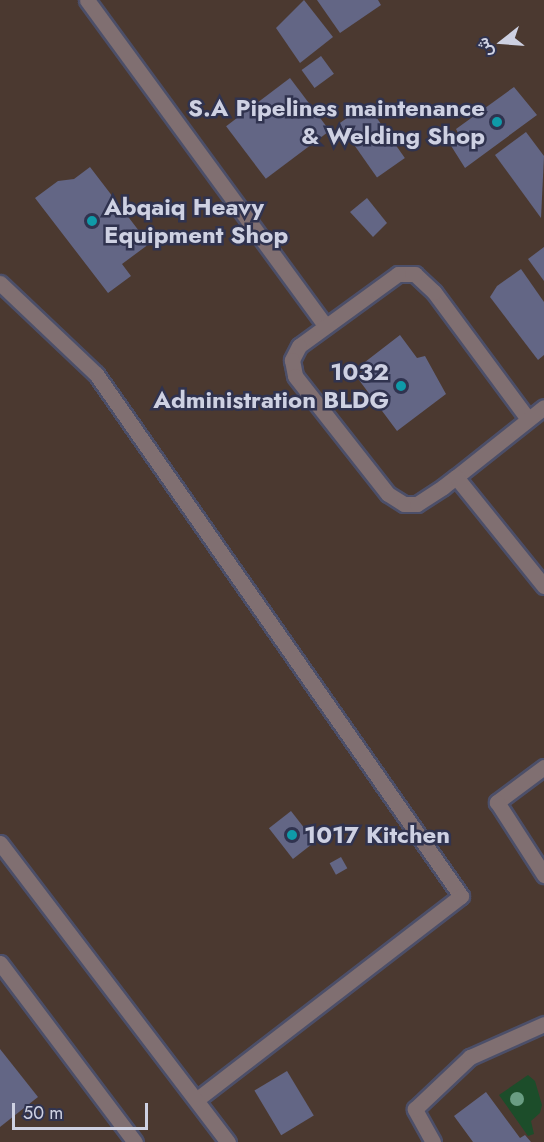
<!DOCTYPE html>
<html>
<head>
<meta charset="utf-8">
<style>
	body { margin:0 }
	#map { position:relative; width:544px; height:1142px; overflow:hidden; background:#30334f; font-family:Jost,Vazirmatn,sans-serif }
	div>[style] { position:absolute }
	.commercial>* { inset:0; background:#4b3930; transform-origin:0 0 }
	.green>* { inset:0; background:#1c4d2a }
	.building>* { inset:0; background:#636685; transform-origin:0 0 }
	.roads { filter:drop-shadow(2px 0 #4c4f69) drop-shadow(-2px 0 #4c4f69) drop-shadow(0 2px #4c4f69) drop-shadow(0 -2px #4c4f69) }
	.minor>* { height:15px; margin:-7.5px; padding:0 7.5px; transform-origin:7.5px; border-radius:7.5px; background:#806f71 }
	.trees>* { width:14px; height:14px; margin:-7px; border-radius:50%; background:#6a9d83 }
	.dots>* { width:16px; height:16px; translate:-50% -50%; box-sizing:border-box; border:3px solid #30334f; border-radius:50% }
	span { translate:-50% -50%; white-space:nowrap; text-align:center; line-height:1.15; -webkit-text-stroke:5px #30334f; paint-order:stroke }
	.poi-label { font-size:24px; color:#ced1e2; font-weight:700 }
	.right { translate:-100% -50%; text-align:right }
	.left { translate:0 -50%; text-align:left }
	.north { position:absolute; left:472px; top:12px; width:60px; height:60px; -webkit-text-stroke:4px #30334f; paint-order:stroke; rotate:253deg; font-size:16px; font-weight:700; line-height:24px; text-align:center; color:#ced1e2 }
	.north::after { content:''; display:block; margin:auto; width:21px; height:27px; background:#ced1e2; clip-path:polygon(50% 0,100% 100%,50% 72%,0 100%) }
	.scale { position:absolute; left:12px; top:1103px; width:136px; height:27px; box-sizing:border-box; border:3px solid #ced1e2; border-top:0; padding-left:8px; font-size:18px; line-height:21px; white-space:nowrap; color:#ced1e2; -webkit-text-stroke:4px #30334f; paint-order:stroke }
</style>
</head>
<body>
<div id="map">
	<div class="commercial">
		<i style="left:0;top:0;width:544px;height:1142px"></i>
	</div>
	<div class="green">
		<i style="clip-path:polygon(528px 1075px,535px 1081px,542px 1105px,540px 1113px,531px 1121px,534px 1134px,528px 1136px,499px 1095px)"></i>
	</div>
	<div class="building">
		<i style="clip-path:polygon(304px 0,333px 37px,300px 63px,276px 28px)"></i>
		<i style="clip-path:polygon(317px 0,378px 0,381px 5px,340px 33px)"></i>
		<i style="left:321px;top:56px;width:22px;height:24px;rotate:54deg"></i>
		<i style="left:290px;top:78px;width:66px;height:80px;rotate:53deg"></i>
		<i style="clip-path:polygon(514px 87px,537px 115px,465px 168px,448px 141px,458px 133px,456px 129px)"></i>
		<i style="left:367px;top:104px;width:66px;height:34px;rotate:55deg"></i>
		<i style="clip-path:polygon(526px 132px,544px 156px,541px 218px,495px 155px)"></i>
		<i style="clip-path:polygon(90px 167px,149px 244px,122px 264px,131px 276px,108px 293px,35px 198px,58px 181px,74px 179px)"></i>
		<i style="clip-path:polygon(367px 198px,387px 223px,373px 237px,350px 212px)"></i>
		<i style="clip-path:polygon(544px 247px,544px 281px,528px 259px)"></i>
		<i style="clip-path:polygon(521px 269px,544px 302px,544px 355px,538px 360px,490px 297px,497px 286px)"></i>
		<i style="clip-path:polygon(400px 335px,417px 358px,425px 356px,446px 394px,397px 431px,356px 376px,369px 367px,365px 362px)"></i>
		<i style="left:291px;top:811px;width:39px;height:28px;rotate:52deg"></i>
		<i style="left:341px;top:857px;width:13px;height:13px;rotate:61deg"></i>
		<i style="clip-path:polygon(0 1049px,38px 1097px,0 1127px)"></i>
		<i style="left:287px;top:1071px;width:52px;height:38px;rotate:59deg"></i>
		<i style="clip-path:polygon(486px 1092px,520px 1138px,525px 1135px,531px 1142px,473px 1142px,454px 1116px)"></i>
	</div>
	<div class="roads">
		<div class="minor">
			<i style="left:87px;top:0;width:404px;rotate:53.8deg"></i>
			<i style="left:0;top:283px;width:132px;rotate:43.5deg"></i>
			<i style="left:96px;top:374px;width:637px;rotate:55.04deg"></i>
			<i style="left:461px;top:896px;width:334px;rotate:142.4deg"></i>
			<i style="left:528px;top:419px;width:158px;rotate:-126.5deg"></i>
			<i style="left:434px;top:292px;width:26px;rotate:-137deg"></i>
			<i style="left:415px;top:274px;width:17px;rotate:180deg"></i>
			<i style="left:398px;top:274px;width:122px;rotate:144deg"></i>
			<i style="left:299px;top:346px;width:16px;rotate:117deg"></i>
			<i style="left:292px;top:360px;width:16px;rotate:79deg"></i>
			<i style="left:295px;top:376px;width:150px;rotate:51.8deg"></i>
			<i style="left:388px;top:494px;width:19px;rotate:32deg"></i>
			<i style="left:404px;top:504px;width:13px"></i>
			<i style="left:417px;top:504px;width:31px;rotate:-33deg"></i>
			<i style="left:443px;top:487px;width:16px;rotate:-38deg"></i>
			<i style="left:456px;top:477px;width:112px;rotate:-38.5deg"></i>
			<i style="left:456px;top:477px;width:140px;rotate:51.1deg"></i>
			<i style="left:544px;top:767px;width:59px;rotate:143.3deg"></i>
			<i style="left:497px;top:802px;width:87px;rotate:57.2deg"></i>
			<i style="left:0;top:843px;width:376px;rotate:52.7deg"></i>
			<i style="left:0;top:963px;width:224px;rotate:53deg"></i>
			<i style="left:433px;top:1142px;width:38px;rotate:-119deg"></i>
			<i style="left:415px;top:1109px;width:76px;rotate:-43.4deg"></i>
			<i style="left:470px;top:1057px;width:81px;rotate:-24deg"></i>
		</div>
	</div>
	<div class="trees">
		<i style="left:517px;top:1099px"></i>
	</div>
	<div class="dots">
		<i style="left:497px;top:122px;background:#0f9aa8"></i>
		<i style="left:92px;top:221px;background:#0f9aa8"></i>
		<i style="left:401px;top:386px;background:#0f9aa8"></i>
		<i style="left:292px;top:835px;background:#0f9aa8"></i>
	</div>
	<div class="poi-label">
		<span class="right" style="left:485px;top:122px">S.A Pipelines maintenance<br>&amp; Welding Shop</span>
		<span class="left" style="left:104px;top:221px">Abqaiq Heavy<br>Equipment Shop</span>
		<span class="right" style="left:389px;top:386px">1032<br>Administration BLDG</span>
		<span class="left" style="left:304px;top:835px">1017 Kitchen</span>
	</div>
	<div class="north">ش</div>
	<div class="scale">50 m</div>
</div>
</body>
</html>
